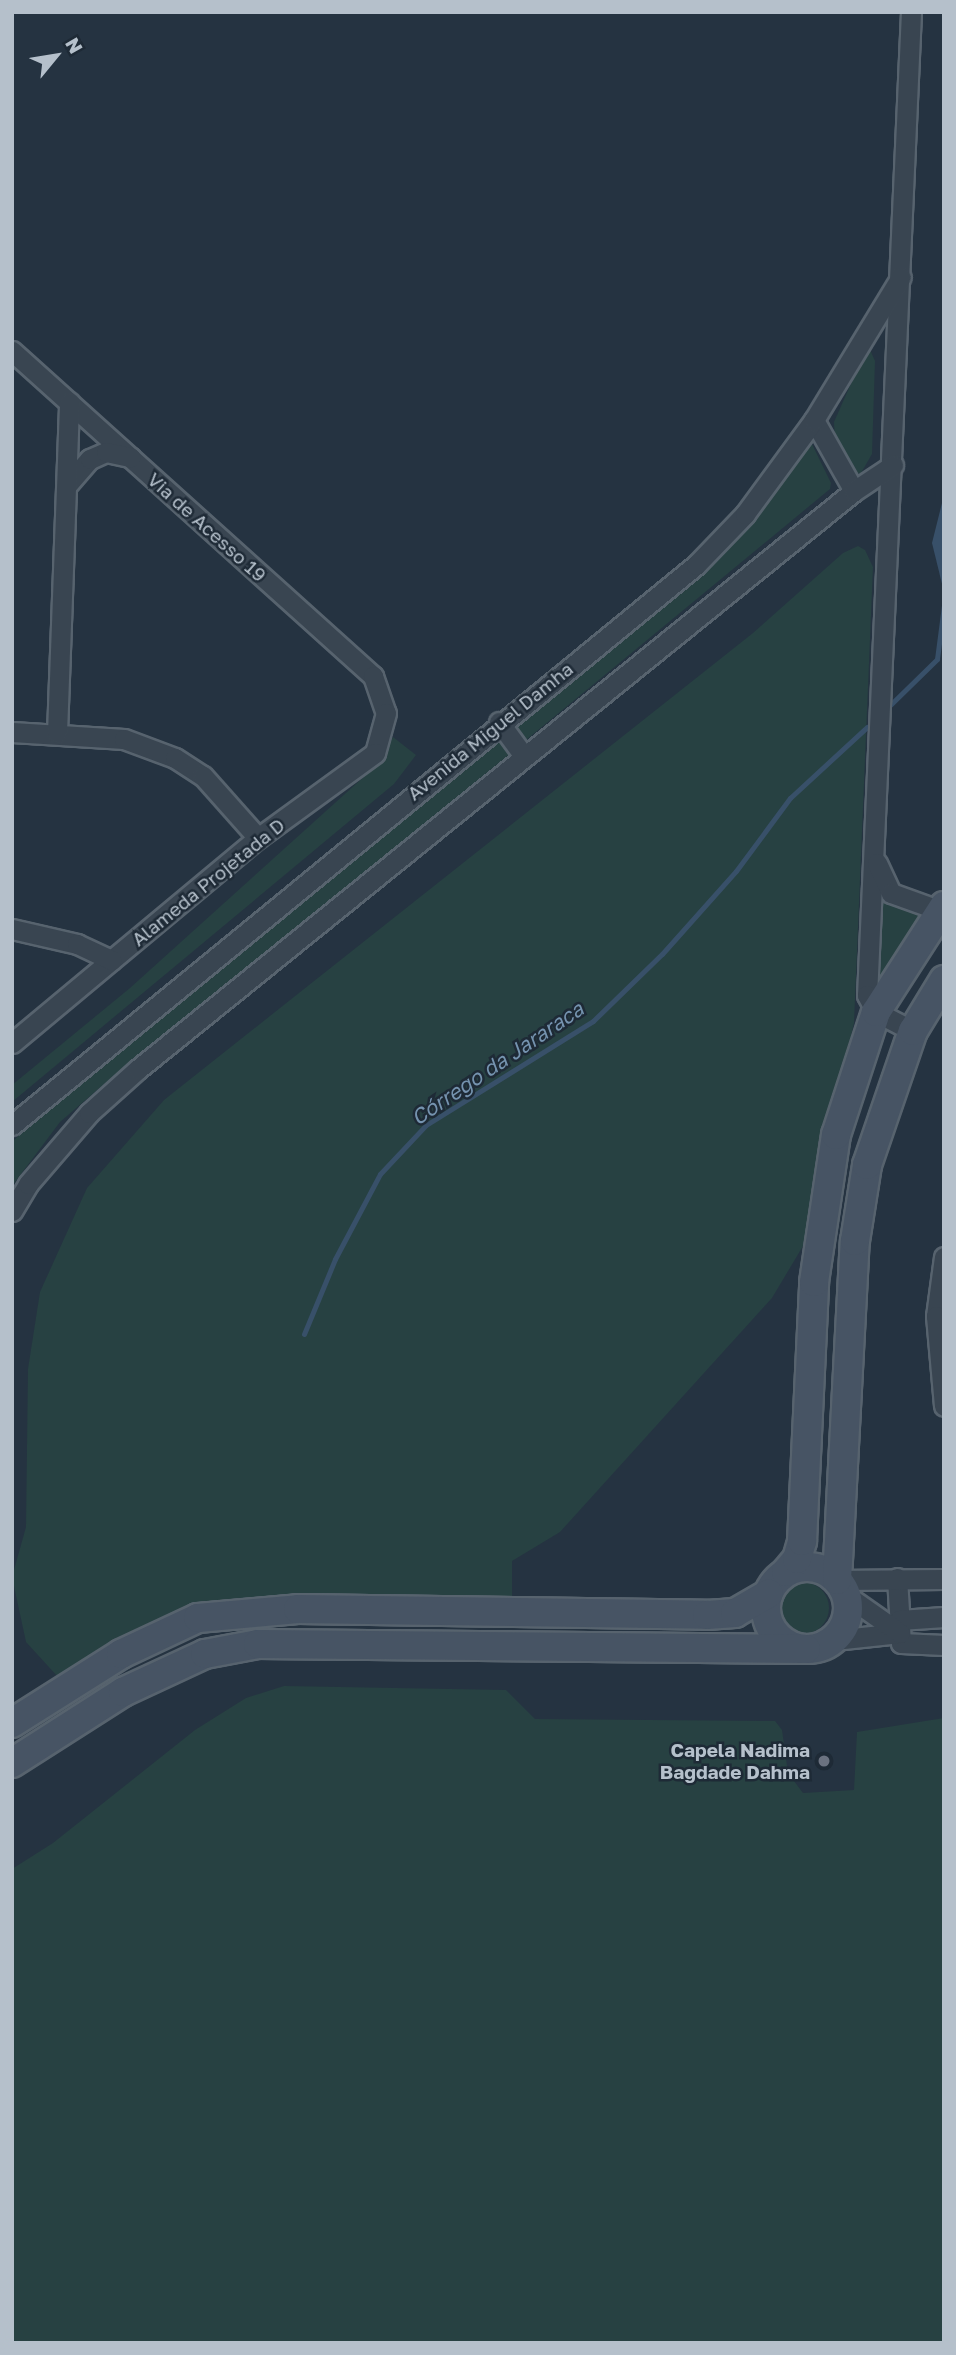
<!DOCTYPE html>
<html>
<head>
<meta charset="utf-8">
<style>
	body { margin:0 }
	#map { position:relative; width:956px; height:2355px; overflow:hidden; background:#253341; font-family:"Golos Text",sans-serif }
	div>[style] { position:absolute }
	.green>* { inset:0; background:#274142 }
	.round { border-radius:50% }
	.water>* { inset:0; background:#385069 }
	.stream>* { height:5px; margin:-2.5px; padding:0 2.5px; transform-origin:2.5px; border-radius:2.5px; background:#385069 }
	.roads { filter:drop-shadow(2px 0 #57636e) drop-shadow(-2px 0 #57636e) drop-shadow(0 2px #57636e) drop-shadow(0 -2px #57636e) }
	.street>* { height:19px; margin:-9.5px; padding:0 9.5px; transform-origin:9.5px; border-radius:9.5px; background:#394551 }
	.secondary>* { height:28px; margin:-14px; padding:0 14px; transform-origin:14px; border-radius:14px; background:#475464 }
	.secondary>.ring { margin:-14px; padding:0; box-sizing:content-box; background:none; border:28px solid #475464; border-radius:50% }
	.dots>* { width:19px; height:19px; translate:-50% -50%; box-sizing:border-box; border:4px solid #1e2a36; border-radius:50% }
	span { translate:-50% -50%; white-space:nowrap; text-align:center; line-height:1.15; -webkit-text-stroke:5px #1e2a36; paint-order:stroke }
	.street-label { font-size:19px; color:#b5c0cb }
	.poi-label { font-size:19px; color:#b5c0cb; font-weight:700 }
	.right { translate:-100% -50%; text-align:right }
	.water-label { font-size:21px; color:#7593af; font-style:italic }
	.frame { position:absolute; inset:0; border:14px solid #b5c0cb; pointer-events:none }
	.north { position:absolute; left:21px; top:21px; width:70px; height:70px; -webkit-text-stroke:5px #1e2a36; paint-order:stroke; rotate:60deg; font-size:19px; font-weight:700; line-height:28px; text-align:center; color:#b5c0cb }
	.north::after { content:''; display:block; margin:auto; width:24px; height:32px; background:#b5c0cb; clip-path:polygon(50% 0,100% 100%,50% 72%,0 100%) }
</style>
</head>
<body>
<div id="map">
	<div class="green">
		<i style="clip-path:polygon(868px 345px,875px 361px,872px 454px,861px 473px,851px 474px,835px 443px,834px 422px)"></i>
		<i style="clip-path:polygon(811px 442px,831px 483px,830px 489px,520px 745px,509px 731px,719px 556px,778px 489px)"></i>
		<i style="clip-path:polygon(858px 546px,865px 550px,873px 567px,854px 1023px,803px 1246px,772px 1298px,560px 1532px,512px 1561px,512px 1597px,504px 1609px,204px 1607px,58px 1677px,26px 1642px,12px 1577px,26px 1527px,28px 1369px,40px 1292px,87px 1188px,164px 1100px,753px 633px,843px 553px)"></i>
		<i style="clip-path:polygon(393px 737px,416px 755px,394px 784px,12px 1102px,12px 1085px,130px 988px,377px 765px)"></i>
		<i style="clip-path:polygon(501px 741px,511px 753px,104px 1084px,60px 1122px,12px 1186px,12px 1142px,43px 1113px)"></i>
		<i style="clip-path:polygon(884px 895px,920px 912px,922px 920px,881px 993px,872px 988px,878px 903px)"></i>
		<i class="round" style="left:777px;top:1582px;width:52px;height:52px"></i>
		<i style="clip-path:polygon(284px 1686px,506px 1690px,535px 1719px,775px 1721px,782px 1730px,788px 1773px,803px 1793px,854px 1790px,857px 1732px,944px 1718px,944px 2343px,12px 2343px,12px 1869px,53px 1843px,195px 1730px,246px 1698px)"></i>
	</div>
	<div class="water">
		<i style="clip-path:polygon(944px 495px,944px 592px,932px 543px)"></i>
	</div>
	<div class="stream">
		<i style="left:885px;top:710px;width:73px;rotate:-44.4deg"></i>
		<i style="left:937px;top:659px;width:54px;rotate:-82.6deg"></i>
		<i style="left:304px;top:1334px;width:81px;rotate:-67.5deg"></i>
		<i style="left:335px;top:1259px;width:96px;rotate:-62.1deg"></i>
		<i style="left:380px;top:1174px;width:67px;rotate:-46.8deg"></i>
		<i style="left:426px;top:1125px;width:197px;rotate:-31.9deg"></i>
		<i style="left:593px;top:1021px;width:96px;rotate:-44.2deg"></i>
		<i style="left:662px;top:954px;width:111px;rotate:-48.3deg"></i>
		<i style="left:736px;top:871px;width:91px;rotate:-53.5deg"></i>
		<i style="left:790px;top:798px;width:105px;rotate:-42.7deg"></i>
	</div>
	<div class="roads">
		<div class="street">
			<i style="left:911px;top:12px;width:984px;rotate:92.56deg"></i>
			<i style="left:867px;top:995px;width:19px;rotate:62deg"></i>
			<i style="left:876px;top:1012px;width:42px;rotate:27.2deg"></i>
			<i style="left:12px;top:351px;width:486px;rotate:42deg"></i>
			<i style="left:373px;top:676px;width:39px;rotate:71deg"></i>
			<i style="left:386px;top:713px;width:41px;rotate:105.4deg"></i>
			<i style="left:375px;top:753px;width:145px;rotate:144deg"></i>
			<i style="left:258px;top:838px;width:320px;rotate:140.2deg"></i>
			<i style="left:814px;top:420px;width:81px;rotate:60.6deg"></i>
			<i style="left:68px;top:484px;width:33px;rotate:-49deg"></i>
			<i style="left:90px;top:459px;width:17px;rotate:-24deg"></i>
			<i style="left:106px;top:452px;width:25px;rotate:12deg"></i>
			<i style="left:499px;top:722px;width:42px;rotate:53.7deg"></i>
			<i style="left:12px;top:732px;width:112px;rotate:3.6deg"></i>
			<i style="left:124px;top:739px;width:54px;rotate:20.4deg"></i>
			<i style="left:175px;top:758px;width:33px;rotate:33deg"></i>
			<i style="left:203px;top:776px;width:83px;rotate:48.4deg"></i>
			<i style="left:57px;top:733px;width:331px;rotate:-87.9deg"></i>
			<i style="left:877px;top:863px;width:33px;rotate:65deg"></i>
			<i style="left:891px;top:893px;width:56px;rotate:19.7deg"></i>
			<i style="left:12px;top:929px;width:67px;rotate:13deg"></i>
			<i style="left:77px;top:944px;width:38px;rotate:25deg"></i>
			<i style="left:12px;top:1125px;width:884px;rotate:-39.31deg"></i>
			<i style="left:696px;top:565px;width:71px;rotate:-46.1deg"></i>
			<i style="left:745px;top:514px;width:117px;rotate:-53.7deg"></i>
			<i style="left:814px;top:420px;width:167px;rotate:-58.7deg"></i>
			<i style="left:12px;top:1211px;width:31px;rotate:-59deg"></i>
			<i style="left:28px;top:1184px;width:94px;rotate:-49.3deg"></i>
			<i style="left:89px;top:1113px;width:66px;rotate:-41.9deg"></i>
			<i style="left:138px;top:1069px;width:920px;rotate:-38.91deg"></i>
			<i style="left:854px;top:491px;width:47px;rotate:-33.7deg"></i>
			<i style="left:944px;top:1257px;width:60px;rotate:97.7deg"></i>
			<i style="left:936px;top:1316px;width:90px;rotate:84.9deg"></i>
			<i style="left:897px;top:1578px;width:65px;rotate:86.5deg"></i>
			<i style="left:901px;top:1643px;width:43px;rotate:2.7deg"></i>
			<i style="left:837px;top:1580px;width:107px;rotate:-0.5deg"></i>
			<i style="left:899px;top:1620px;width:45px;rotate:-3.8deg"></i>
			<i style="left:834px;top:1640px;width:66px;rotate:-6.1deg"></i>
			<i style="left:900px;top:1633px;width:66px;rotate:-144.9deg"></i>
		</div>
		<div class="secondary">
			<i class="ring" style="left:766px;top:1567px;width:54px;height:54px"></i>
			<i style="left:786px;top:1572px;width:17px;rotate:-50deg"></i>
			<i style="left:797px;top:1559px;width:19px;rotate:-74deg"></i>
			<i style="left:802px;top:1541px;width:259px;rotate:-87.3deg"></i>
			<i style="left:814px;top:1282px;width:149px;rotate:-81.5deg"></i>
			<i style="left:836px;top:1135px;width:129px;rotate:-72deg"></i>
			<i style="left:876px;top:1012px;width:126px;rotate:-57.3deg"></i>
			<i style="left:837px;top:1580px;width:339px;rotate:-87deg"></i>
			<i style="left:855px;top:1241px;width:77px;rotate:-81deg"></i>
			<i style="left:867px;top:1165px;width:142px;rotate:-71.1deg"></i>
			<i style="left:913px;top:1031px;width:60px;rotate:-58.7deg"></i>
			<i style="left:12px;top:1723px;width:129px;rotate:-32.3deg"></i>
			<i style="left:121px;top:1654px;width:85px;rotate:-25.1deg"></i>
			<i style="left:198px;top:1618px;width:100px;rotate:-5.1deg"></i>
			<i style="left:298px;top:1609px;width:409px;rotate:0.8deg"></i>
			<i style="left:707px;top:1615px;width:28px;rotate:-4deg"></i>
			<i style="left:735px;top:1613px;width:39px;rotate:-30deg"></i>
			<i style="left:12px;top:1763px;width:132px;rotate:-32.6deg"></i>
			<i style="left:123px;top:1692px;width:90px;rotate:-24.9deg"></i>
			<i style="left:205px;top:1654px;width:54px;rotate:-10.7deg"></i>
			<i style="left:258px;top:1644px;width:548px;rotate:0.52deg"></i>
		</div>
	</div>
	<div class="dots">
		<i style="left:824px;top:1761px;background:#6b7280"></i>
	</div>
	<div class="street-label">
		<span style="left:207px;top:527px;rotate:42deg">Via de Acesso 19</span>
		<span style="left:490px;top:731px;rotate:-39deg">Avenida Miguel Damha</span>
		<span style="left:208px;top:882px;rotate:-39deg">Alameda Projetada D</span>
	</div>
	<div class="poi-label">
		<span class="right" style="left:810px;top:1761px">Capela Nadima<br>Bagdade Dahma</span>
	</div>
	<div class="water-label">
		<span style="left:497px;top:1063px;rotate:-34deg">Córrego da Jararaca</span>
	</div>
	<div class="frame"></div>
	<div class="north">N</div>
</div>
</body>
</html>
